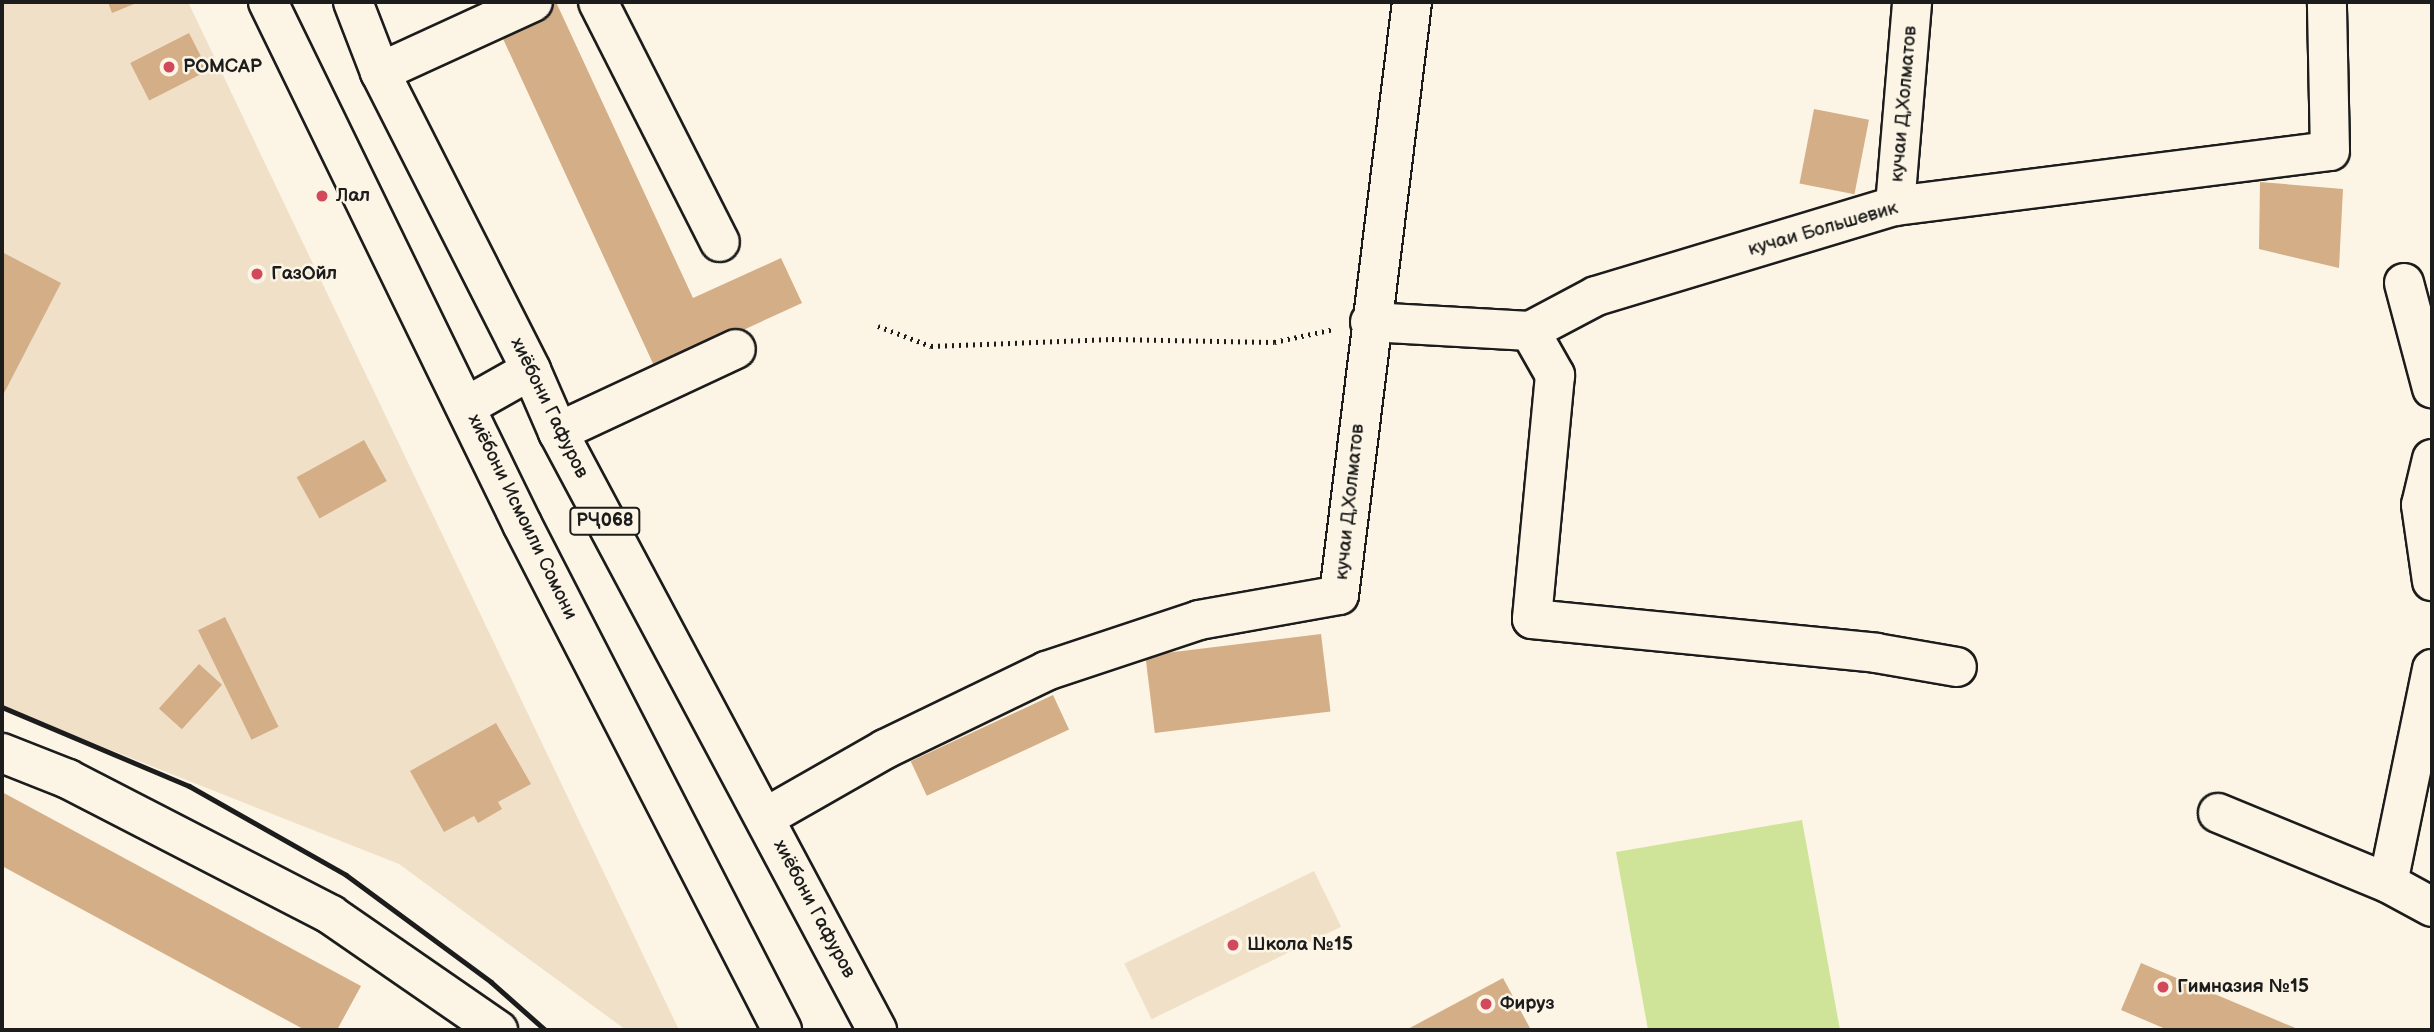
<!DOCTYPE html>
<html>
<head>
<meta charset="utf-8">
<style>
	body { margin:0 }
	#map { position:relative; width:2434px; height:1032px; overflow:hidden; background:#fcf5e5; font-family:"Balsamiq Sans",sans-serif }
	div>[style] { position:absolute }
	.built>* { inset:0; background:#f0e0c8; transform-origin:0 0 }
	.green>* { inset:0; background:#d0e499 }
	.building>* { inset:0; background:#d4ae86; transform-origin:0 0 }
	.path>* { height:4.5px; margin-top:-2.25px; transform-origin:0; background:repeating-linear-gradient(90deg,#1c1c1c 0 2px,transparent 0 7px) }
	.roads { filter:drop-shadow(2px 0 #1c1c1c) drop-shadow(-2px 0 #1c1c1c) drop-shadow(0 2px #1c1c1c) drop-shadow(0 -2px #1c1c1c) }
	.minor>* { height:38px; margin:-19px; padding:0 19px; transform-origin:19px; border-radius:19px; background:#fcf5e5 }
	.highway>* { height:38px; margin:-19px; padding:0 19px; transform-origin:19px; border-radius:19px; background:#fcf5e5 }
	.rail>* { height:5px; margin:-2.5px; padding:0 2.5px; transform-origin:2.5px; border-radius:2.5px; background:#1c1c1c }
	.dots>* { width:19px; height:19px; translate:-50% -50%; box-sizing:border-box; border:4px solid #fcf5e5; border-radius:50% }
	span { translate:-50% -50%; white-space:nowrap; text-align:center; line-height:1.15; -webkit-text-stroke:5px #fcf5e5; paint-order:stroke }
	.shield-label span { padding:2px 5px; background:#fcf5e5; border:2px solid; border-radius:5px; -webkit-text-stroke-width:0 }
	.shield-label { font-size:18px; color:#1c1c1c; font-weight:700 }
	.poi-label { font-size:19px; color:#1c1c1c; font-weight:700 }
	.left { translate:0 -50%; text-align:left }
	.street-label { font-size:19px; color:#1c1c1c }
	.frame { position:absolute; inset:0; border:4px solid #1c1c1c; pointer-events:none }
</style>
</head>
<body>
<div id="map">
	<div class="built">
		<i style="clip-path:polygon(2px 2px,188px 2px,679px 1030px,626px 1030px,399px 864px,2px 707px)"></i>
		<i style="left:1314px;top:871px;width:62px;height:211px;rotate:64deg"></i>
	</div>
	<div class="green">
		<i style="clip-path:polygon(1802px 820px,1840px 1030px,1648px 1030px,1616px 852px)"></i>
	</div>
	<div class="building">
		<i style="clip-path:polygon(108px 2px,139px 2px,112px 13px)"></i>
		<i style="clip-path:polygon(486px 2px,556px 2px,693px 298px,781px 258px,802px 303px,656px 370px)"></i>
		<i style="left:189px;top:33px;width:42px;height:66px;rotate:63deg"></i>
		<i style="left:1814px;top:109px;width:56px;height:76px;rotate:11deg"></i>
		<i style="clip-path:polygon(2260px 182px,2343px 189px,2339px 268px,2259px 249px)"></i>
		<i style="clip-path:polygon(2px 252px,61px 283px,2px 397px)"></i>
		<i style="left:364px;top:440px;width:47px;height:77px;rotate:61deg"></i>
		<i style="left:225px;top:617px;width:122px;height:30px;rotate:64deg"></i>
		<i style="left:1321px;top:634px;width:78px;height:177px;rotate:83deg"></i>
		<i style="left:199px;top:664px;width:31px;height:60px;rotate:42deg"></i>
		<i style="left:1053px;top:695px;width:38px;height:157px;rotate:65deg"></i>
		<i style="clip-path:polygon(496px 723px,531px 784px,498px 802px,502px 809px,478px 823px,474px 816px,444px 832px,410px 771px)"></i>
		<i style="clip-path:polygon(2px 792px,361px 986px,337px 1030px,305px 1030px,2px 866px)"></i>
		<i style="clip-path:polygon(2141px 963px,2300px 1030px,2168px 1030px,2121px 1010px)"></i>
		<i style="clip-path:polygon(1503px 978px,1531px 1030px,1406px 1030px)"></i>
	</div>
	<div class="path">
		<i style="left:878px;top:326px;width:57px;rotate:20.7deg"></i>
		<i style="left:931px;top:346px;width:181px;rotate:-2.2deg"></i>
		<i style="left:1112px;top:339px;width:162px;rotate:1.1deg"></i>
		<i style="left:1274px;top:342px;width:61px;rotate:-12.2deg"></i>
	</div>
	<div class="roads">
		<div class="minor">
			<i style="left:598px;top:2px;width:269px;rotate:63.1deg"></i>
			<i style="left:380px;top:72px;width:168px;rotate:-24.6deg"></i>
			<i style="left:1895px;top:206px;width:205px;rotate:-85.2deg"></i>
			<i style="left:2404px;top:283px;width:109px;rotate:75.1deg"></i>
			<i style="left:1370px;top:322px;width:160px;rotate:3.2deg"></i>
			<i style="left:1530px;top:331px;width:75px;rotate:-27.9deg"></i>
			<i style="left:1596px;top:296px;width:312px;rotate:-16.8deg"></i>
			<i style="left:1895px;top:206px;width:438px;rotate:-7.2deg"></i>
			<i style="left:2330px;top:151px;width:149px;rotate:-91.2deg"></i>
			<i style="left:1530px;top:331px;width:51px;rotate:60.4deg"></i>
			<i style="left:1555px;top:375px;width:245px;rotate:95.4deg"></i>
			<i style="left:1532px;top:619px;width:346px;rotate:5.6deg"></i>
			<i style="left:1876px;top:653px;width:82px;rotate:9.8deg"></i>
			<i style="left:558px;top:432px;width:196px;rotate:-25deg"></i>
			<i style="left:2432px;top:459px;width:47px;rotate:103.4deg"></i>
			<i style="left:2421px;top:505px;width:77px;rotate:81.8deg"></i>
			<i style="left:2432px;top:669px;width:218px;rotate:101.6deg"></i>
			<i style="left:2388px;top:883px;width:50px;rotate:28.6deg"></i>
			<i style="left:2px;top:753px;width:71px;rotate:21.5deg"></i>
			<i style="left:68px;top:779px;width:296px;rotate:27.3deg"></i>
			<i style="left:331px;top:915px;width:203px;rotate:34.6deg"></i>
			<i style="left:2218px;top:813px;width:184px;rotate:22.4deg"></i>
			<i style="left:766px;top:817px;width:137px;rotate:-29.7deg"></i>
			<i style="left:885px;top:749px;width:179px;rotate:-25.8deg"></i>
			<i style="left:1046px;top:671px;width:161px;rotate:-18.4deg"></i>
			<i style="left:1199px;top:620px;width:142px;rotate:-10.1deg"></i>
			<i style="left:1339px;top:595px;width:597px;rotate:-82.98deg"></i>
		</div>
		<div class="highway">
			<i style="left:268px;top:2px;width:581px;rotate:64.05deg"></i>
			<i style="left:522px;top:524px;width:569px;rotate:62.8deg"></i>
			<i style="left:353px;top:2px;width:75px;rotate:68.9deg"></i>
			<i style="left:380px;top:72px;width:334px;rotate:63.1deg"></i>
			<i style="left:531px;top:370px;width:68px;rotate:66.5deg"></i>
			<i style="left:558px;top:432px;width:678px;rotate:61.92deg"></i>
			<i style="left:467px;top:406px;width:73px;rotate:-29.4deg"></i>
		</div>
	</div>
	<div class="rail">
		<i style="left:2px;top:707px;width:203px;rotate:22.9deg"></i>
		<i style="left:189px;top:786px;width:180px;rotate:29.5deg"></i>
		<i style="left:346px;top:875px;width:180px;rotate:36.4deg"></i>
		<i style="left:491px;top:982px;width:72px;rotate:41.6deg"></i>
	</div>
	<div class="dots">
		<i style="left:169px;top:67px;background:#d1495b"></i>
		<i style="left:322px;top:196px;background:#d1495b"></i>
		<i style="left:257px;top:274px;background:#d1495b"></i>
		<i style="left:1233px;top:945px;background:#d1495b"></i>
		<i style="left:2163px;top:987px;background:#d1495b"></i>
		<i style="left:1486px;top:1004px;background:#d1495b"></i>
	</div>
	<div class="shield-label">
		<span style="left:605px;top:521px">РҶ068</span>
	</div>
	<div class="poi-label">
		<span class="left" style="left:183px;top:67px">РОМСАР</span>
		<span class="left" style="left:336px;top:196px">Лал</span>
		<span class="left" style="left:271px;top:274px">ГазОйл</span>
		<span class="left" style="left:1247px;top:945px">Школа №15</span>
		<span class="left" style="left:2177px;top:987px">Гимназия №15</span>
		<span class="left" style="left:1500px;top:1004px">Фируз</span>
	</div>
	<div class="street-label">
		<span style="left:1904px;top:104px;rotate:-85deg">кучаи Д,Холматов</span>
		<span style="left:1823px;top:229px;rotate:-16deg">кучаи Большевик</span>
		<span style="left:549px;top:408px;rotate:64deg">хиёбони Гафуров</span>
		<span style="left:1350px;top:502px;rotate:-84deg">кучаи Д,Холматов</span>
		<span style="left:522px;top:517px;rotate:64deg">хиёбони Исмоили Сомони</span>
		<span style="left:814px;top:909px;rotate:62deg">хиёбони Гафуров</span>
	</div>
	<div class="frame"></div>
</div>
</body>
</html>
